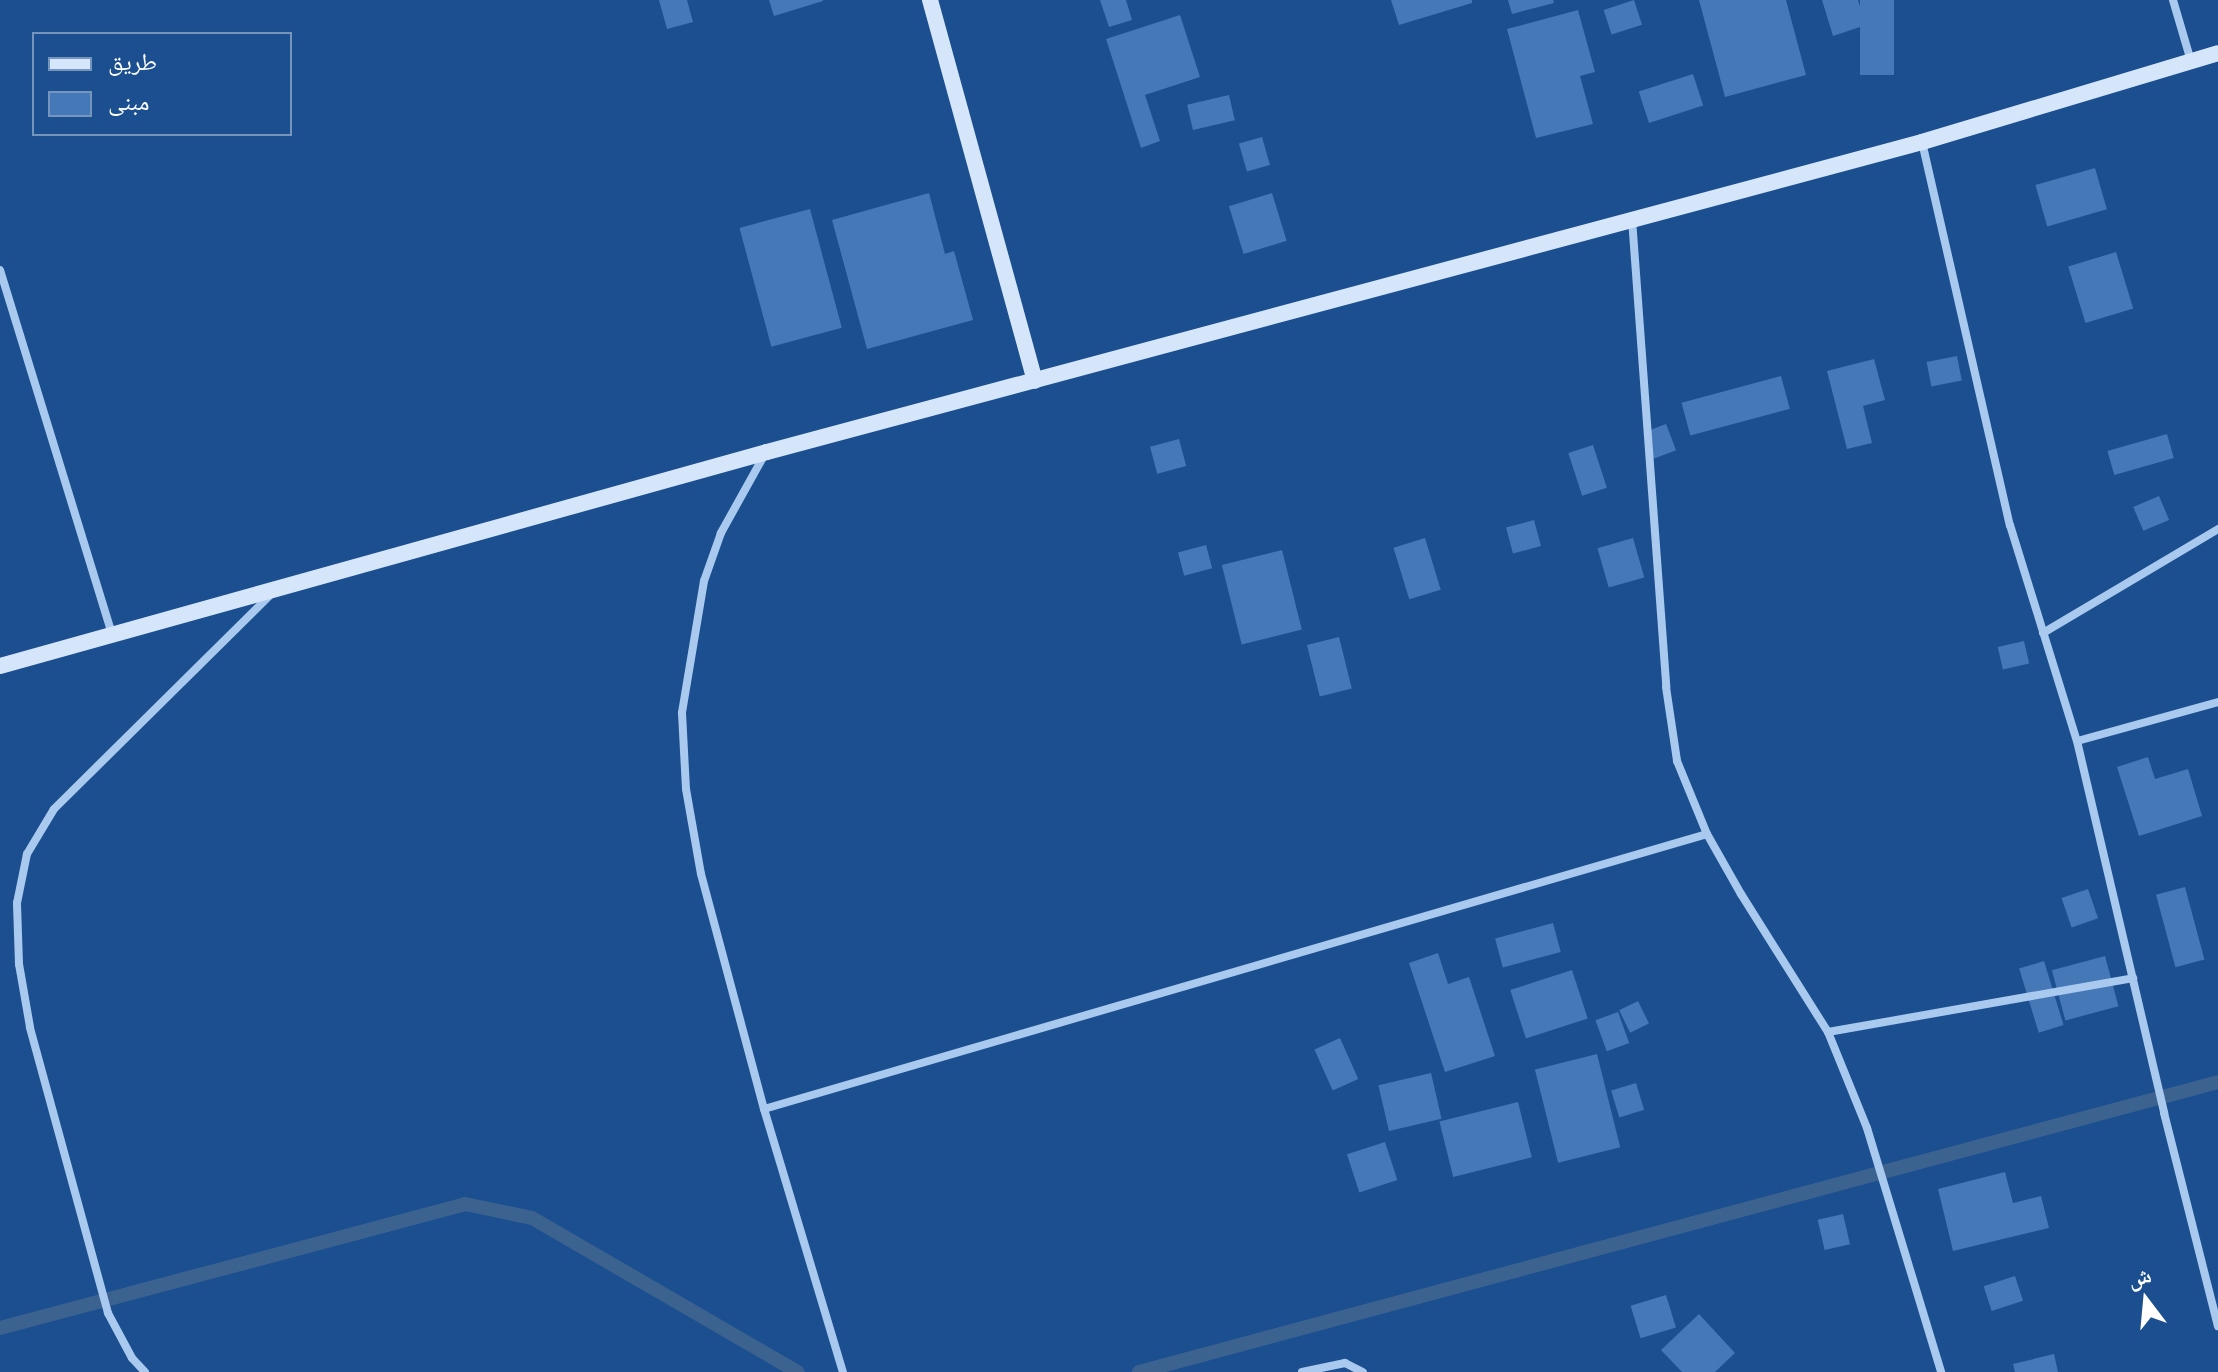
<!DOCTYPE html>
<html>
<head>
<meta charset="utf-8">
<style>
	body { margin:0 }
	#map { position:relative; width:2218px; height:1372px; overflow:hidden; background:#1b4f8f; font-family:Ubuntu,"Noto Naskh Arabic",sans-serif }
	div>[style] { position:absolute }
	.stream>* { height:14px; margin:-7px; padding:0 7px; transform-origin:7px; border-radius:7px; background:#3c6290 }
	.building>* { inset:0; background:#4478b7; transform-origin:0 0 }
	.street>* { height:8px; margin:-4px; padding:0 4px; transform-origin:4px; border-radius:4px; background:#a9c9ee }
	.secondary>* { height:16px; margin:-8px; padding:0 8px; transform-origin:8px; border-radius:8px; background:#d6e6fa }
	span { translate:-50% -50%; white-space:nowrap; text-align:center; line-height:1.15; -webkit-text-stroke:6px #1b4f8f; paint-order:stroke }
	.legend { position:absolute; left:32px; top:32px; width:260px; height:104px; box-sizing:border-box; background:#1b4f8f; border:2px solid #7695bc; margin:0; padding:10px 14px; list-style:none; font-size:24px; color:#fff }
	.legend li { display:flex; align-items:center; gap:16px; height:40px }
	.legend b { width:40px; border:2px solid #7695bc }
	.north { position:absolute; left:2106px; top:1260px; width:80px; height:80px; -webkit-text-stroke:6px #1b4f8f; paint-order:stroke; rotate:344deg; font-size:22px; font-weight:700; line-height:32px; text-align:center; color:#fff }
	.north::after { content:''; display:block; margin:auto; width:28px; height:36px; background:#fff; clip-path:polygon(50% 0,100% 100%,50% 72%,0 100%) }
</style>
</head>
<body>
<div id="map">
	<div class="stream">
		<i style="left:0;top:1328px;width:481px;rotate:-14.9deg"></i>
		<i style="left:465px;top:1204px;width:68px;rotate:11.8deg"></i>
		<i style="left:532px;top:1218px;width:307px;rotate:30.1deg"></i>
		<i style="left:1139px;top:1372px;width:1117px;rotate:-15.04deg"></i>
	</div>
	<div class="building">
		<i style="clip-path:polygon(659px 0,687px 0,693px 22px,667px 29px)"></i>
		<i style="clip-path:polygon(769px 0,823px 0,823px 1px,774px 16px)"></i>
		<i style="clip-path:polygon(1100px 0,1126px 0,1132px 20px,1109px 27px)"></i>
		<i style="clip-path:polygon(1391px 0,1472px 0,1472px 3px,1399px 25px)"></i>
		<i style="clip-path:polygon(1508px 0,1553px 0,1554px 3px,1512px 14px)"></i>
		<i style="left:1634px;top:0;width:26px;height:32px;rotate:72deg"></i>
		<i style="clip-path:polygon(1699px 0,1786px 0,1806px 75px,1725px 97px)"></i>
		<i style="clip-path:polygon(1822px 0,1858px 0,1866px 25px,1833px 36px)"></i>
		<i style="left:1860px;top:0;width:34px;height:75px"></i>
		<i style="clip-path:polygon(1578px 10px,1595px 72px,1580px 76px,1593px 124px,1536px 138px,1507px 29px)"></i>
		<i style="clip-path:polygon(1180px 15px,1200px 77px,1145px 95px,1160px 141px,1141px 148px,1106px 39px)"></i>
		<i style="left:1693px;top:74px;width:33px;height:57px;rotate:72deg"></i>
		<i style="left:1229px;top:95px;width:26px;height:43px;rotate:77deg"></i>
		<i style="left:1262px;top:137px;width:29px;height:24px;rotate:74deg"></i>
		<i style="left:2095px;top:168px;width:43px;height:62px;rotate:74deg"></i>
		<i style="clip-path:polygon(929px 193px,945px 254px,954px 251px,973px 320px,867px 349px,832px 220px)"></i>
		<i style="left:1272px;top:193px;width:50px;height:45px;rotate:73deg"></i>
		<i style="left:810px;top:209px;width:123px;height:73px;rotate:75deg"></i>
		<i style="left:2116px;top:252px;width:59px;height:50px;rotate:73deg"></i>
		<i style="left:1957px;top:356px;width:25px;height:31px;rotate:79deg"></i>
		<i style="clip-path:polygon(1874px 359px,1885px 400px,1863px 406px,1872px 443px,1847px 449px,1827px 371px)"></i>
		<i style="left:1781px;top:376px;width:34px;height:103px;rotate:75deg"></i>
		<i style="left:1666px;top:424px;width:28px;height:24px;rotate:69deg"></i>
		<i style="left:2167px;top:434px;width:25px;height:62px;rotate:74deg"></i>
		<i style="left:1179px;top:439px;width:28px;height:30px;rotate:75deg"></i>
		<i style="left:1593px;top:445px;width:45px;height:26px;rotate:72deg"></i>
		<i style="left:2159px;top:496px;width:26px;height:28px;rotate:67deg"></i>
		<i style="left:1534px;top:520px;width:27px;height:29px;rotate:75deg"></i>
		<i style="left:1425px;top:538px;width:54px;height:33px;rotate:73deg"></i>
		<i style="left:1633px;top:538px;width:41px;height:37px;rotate:74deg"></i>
		<i style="left:1206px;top:545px;width:24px;height:29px;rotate:75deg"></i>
		<i style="left:1282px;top:550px;width:82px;height:62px;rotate:76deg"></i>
		<i style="left:1339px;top:637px;width:53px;height:33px;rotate:76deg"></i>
		<i style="left:2024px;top:641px;width:23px;height:27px;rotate:77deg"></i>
		<i style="clip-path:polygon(2148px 757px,2155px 779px,2188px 769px,2202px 816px,2139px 836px,2117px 767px)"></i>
		<i style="left:2185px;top:887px;width:75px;height:30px;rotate:75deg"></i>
		<i style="left:2088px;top:889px;width:31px;height:28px;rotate:71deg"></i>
		<i style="left:1553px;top:923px;width:30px;height:60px;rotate:75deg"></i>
		<i style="clip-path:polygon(1438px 953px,1448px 984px,1469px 977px,1495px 1056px,1445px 1072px,1409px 963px)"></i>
		<i style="left:2105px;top:956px;width:52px;height:55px;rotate:75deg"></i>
		<i style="left:2044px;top:961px;width:67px;height:26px;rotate:73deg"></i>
		<i style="left:1572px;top:970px;width:51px;height:65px;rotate:72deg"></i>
		<i style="left:1638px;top:1001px;width:25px;height:21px;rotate:64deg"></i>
		<i style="left:1618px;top:1012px;width:33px;height:24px;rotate:70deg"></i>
		<i style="left:1340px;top:1038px;width:45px;height:28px;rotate:66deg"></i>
		<i style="left:1597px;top:1054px;width:96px;height:64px;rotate:76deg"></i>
		<i style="left:1431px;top:1073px;width:47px;height:54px;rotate:77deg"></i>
		<i style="left:1636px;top:1083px;width:28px;height:26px;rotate:73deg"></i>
		<i style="left:1518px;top:1102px;width:57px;height:81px;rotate:76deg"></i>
		<i style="left:1385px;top:1142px;width:40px;height:40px;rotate:72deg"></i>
		<i style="clip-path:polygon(2005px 1172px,2013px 1203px,2041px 1196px,2049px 1228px,1953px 1251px,1938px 1189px)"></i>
		<i style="left:1843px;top:1214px;width:31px;height:26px;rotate:77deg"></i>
		<i style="left:2015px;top:1276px;width:26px;height:33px;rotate:72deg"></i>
		<i style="left:1666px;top:1295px;width:34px;height:37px;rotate:73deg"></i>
		<i style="clip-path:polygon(1699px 1314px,1735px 1353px,1715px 1372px,1682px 1372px,1661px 1350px)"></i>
		<i style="clip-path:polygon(2054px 1354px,2058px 1372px,2015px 1372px,2013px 1364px)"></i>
	</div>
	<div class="street">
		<i style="left:2173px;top:0;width:64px;rotate:73.6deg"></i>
		<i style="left:1922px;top:142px;width:393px;rotate:77.1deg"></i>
		<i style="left:2010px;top:525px;width:226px;rotate:72.8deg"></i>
		<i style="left:1632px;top:219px;width:469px;rotate:85.8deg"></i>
		<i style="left:1666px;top:687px;width:75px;rotate:81.5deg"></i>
		<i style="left:1677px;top:761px;width:79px;rotate:67.7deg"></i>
		<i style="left:1707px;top:834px;width:69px;rotate:60.5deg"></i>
		<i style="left:1741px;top:894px;width:163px;rotate:57.8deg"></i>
		<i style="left:1828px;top:1032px;width:104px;rotate:67.9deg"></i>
		<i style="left:1867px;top:1128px;width:255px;rotate:73.1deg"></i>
		<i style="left:0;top:270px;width:380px;rotate:72.9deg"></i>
		<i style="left:766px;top:452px;width:93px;rotate:119.1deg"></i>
		<i style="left:721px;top:533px;width:51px;rotate:109.5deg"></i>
		<i style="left:704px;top:581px;width:134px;rotate:99.5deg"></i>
		<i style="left:682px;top:713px;width:76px;rotate:87deg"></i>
		<i style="left:686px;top:789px;width:86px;rotate:80deg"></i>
		<i style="left:701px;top:874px;width:243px;rotate:75deg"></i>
		<i style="left:764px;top:1109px;width:275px;rotate:73.3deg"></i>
		<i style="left:2043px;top:633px;width:204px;rotate:-30.7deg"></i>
		<i style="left:2218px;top:702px;width:146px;rotate:164.5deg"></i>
		<i style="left:2077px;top:741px;width:382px;rotate:76.8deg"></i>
		<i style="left:2164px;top:1113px;width:220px;rotate:75.8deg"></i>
		<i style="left:1828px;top:1032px;width:310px;rotate:-10deg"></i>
		<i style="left:764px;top:1109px;width:982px;rotate:-16.26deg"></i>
		<i style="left:145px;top:1372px;width:19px;rotate:-133deg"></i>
		<i style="left:132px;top:1358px;width:51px;rotate:-118.1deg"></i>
		<i style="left:108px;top:1313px;width:296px;rotate:-105.3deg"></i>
		<i style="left:30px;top:1027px;width:64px;rotate:-99.9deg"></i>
		<i style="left:19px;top:964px;width:61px;rotate:-91.9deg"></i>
		<i style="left:17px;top:903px;width:50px;rotate:-78.5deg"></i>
		<i style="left:27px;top:854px;width:52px;rotate:-59deg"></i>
		<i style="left:54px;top:809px;width:305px;rotate:-44.7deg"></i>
		<i style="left:1302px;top:1372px;width:44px;rotate:-11.8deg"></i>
		<i style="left:1345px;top:1363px;width:20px;rotate:27deg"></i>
	</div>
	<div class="secondary">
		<i style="left:930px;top:0;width:395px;rotate:74.6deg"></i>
		<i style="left:0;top:666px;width:796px;rotate:-15.59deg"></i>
		<i style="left:767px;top:452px;width:1196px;rotate:-15.02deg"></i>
		<i style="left:1922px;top:142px;width:309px;rotate:-16.7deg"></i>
	</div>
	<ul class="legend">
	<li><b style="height:10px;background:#d6e6fa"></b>طريق</li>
	<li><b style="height:22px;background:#4478b7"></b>مبنى</li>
	</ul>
	<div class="north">ش</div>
</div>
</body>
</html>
